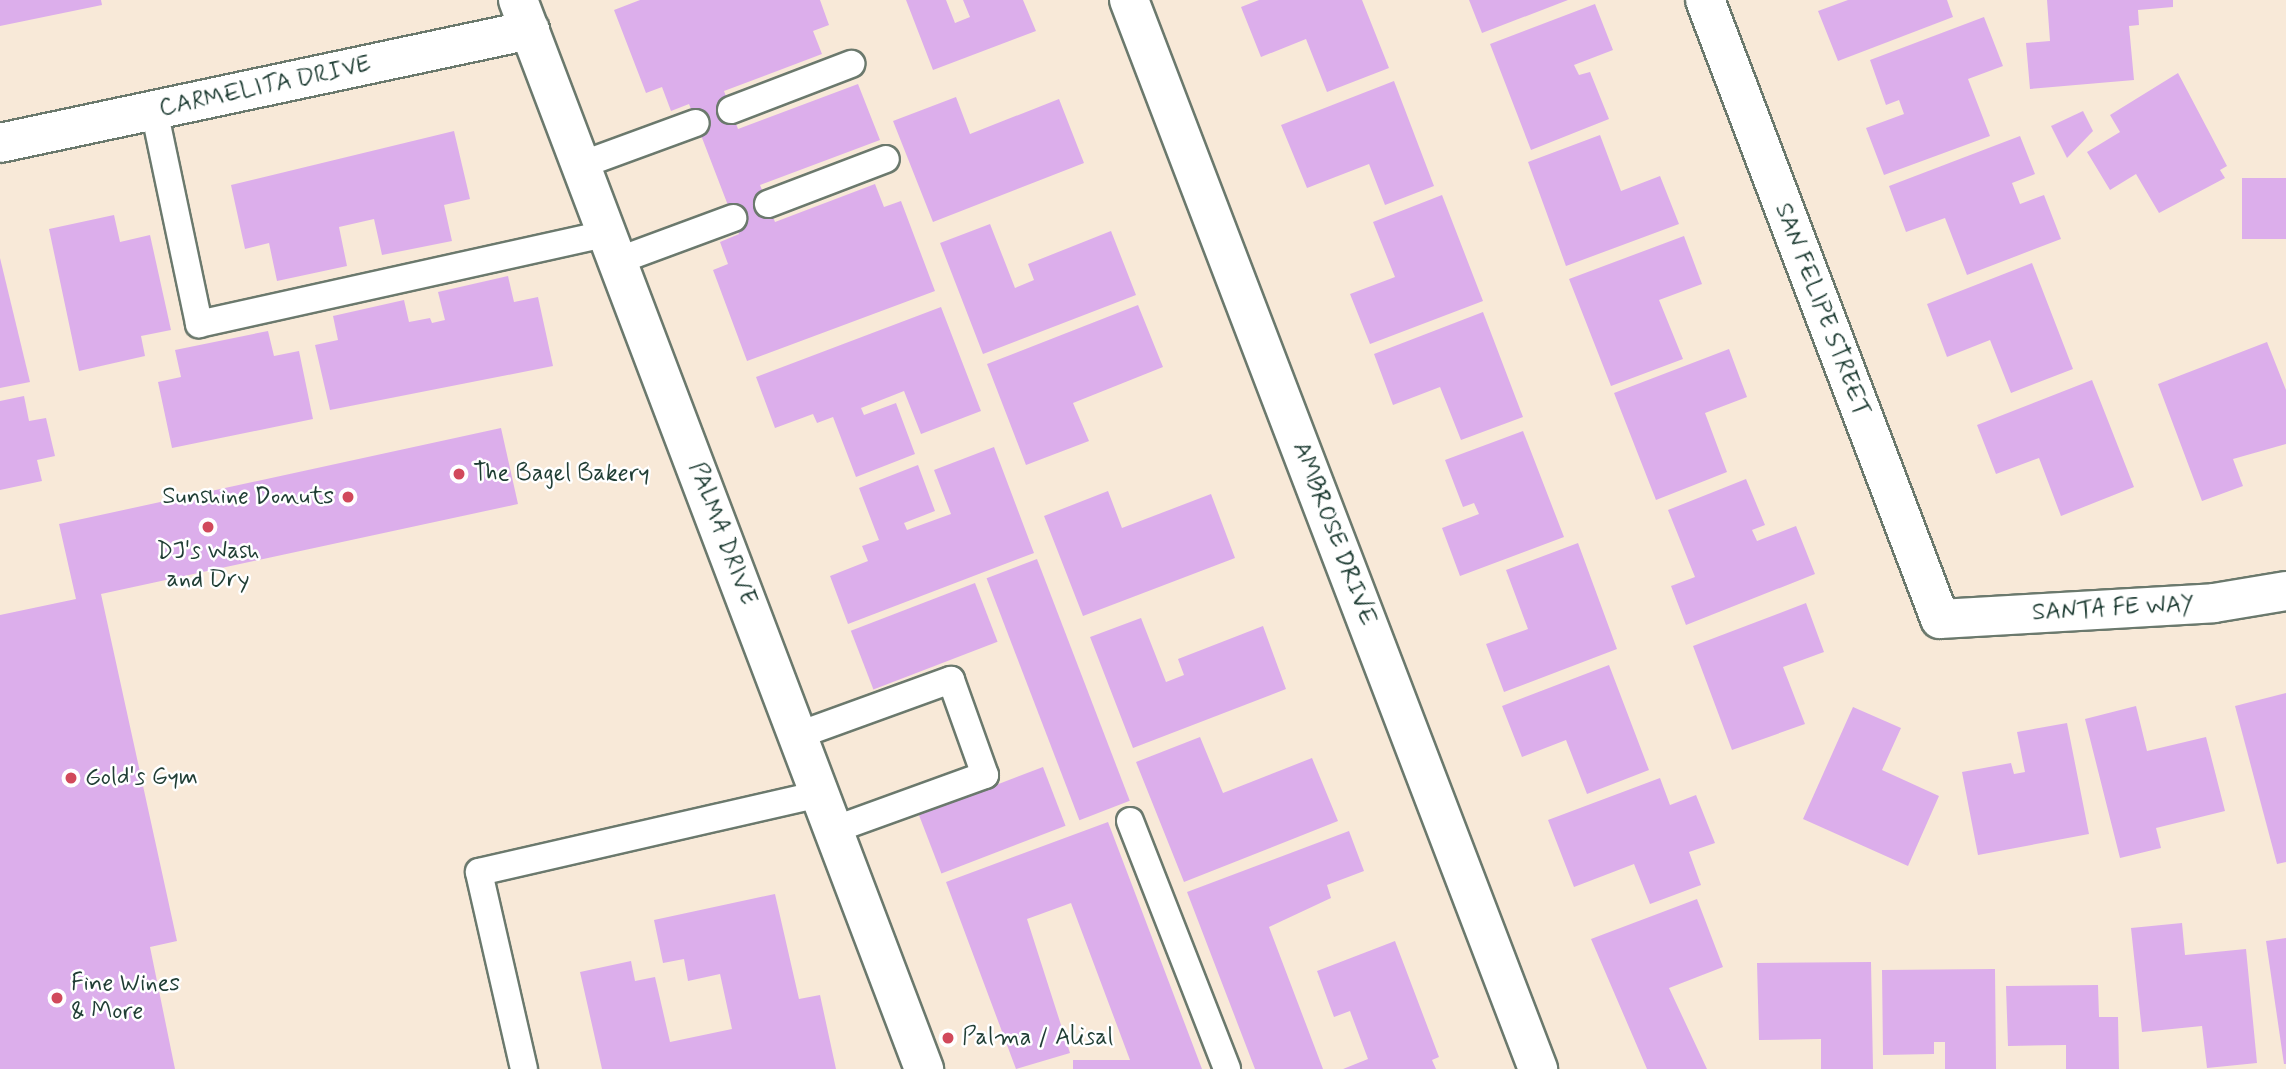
<!DOCTYPE html>
<html>
<head>
<meta charset="utf-8">
<style>
	body { margin:0 }
	#map { position:relative; width:2286px; height:1069px; overflow:hidden; background:#f8e9d8; font-family:Mynerve,sans-serif }
	div>[style] { position:absolute }
	.building>* { inset:0; background:#dcaeeb; transform-origin:0 0 }
	.roads { filter:drop-shadow(2px 0 #6b796d) drop-shadow(-2px 0 #6b796d) drop-shadow(0 2px #6b796d) drop-shadow(0 -2px #6b796d) }
	.service>* { height:26px; margin:-13px; padding:0 13px; transform-origin:13px; border-radius:13px; background:#fff }
	.minor>* { height:38px; margin:-19px; padding:0 19px; transform-origin:19px; border-radius:19px; background:#fff }
	.dots>* { width:19px; height:19px; translate:-50% -50%; box-sizing:border-box; border:4px solid #fff; border-radius:50% }
	span { translate:-50% -50%; white-space:nowrap; text-align:center; line-height:1.15; -webkit-text-stroke:5px #fff; paint-order:stroke }
	.street-label { font-size:24px; color:#1f3d34 }
	.poi-label { font-size:24px; color:#1f3d34 }
	.left { translate:0 -50%; text-align:left }
	.right { translate:-100% -50%; text-align:right }
</style>
</head>
<body>
<div id="map">
	<div class="building">
		<i style="clip-path:polygon(0 0,101px 0,102px 5px,0 26px)"></i>
		<i style="clip-path:polygon(640px 0,820px 0,829px 25px,813px 31px,822px 54px,724px 91px,738px 129px,858px 84px,880px 140px,760px 185px,775px 222px,875px 184px,884px 207px,901px 201px,935px 291px,747px 361px,713px 270px,728px 264px,720px 242px,739px 234px,689px 104px,671px 111px,662px 87px,646px 93px,614px 10px)"></i>
		<i style="clip-path:polygon(906px 0,946px 0,955px 23px,970px 17px,963px 0,1023px 0,1036px 31px,933px 70px)"></i>
		<i style="clip-path:polygon(1259px 0,1362px 0,1389px 68px,1327px 92px,1306px 39px,1261px 57px,1241px 7px)"></i>
		<i style="clip-path:polygon(1469px 0,1568px 0,1482px 33px)"></i>
		<i style="clip-path:polygon(1848px 0,1947px 0,1953px 17px,1838px 61px,1818px 11px)"></i>
		<i style="clip-path:polygon(2047px 0,2173px 0,2173px 7px,2138px 10px,2139px 25px,2129px 26px,2134px 80px,2030px 89px,2026px 43px,2050px 41px)"></i>
		<i style="clip-path:polygon(1595px 4px,1613px 50px,1574px 65px,1579px 75px,1590px 72px,1609px 119px,1531px 150px,1490px 44px)"></i>
		<i style="clip-path:polygon(1984px 17px,2003px 66px,1968px 79px,1990px 136px,1884px 175px,1866px 128px,1904px 114px,1899px 100px,1886px 105px,1870px 60px)"></i>
		<i style="clip-path:polygon(2178px 73px,2227px 166px,2220px 170px,2225px 178px,2159px 213px,2136px 174px,2110px 190px,2087px 152px,2120px 132px,2110px 115px)"></i>
		<i style="clip-path:polygon(1394px 81px,1434px 186px,1385px 205px,1369px 164px,1307px 188px,1281px 125px)"></i>
		<i style="clip-path:polygon(956px 97px,970px 134px,1059px 99px,1084px 163px,933px 222px,893px 121px)"></i>
		<i style="clip-path:polygon(2083px 111px,2093px 131px,2067px 158px,2051px 126px)"></i>
		<i style="clip-path:polygon(454px 131px,470px 199px,444px 205px,452px 241px,382px 255px,374px 219px,339px 227px,347px 266px,277px 281px,269px 243px,245px 249px,231px 185px)"></i>
		<i style="clip-path:polygon(1600px 135px,1621px 191px,1660px 176px,1679px 224px,1566px 266px,1528px 162px)"></i>
		<i style="clip-path:polygon(2020px 136px,2035px 174px,2012px 183px,2020px 204px,2044px 195px,2061px 239px,1967px 275px,1945px 218px,1906px 232px,1889px 186px)"></i>
		<i style="left:2286px;top:178px;width:61px;height:44px;rotate:90deg"></i>
		<i style="clip-path:polygon(1442px 195px,1483px 301px,1370px 344px,1350px 294px,1395px 277px,1373px 222px)"></i>
		<i style="clip-path:polygon(114px 215px,120px 242px,150px 235px,171px 330px,141px 336px,145px 356px,79px 371px,49px 229px)"></i>
		<i style="clip-path:polygon(990px 224px,1015px 288px,1034px 280px,1028px 264px,1111px 231px,1136px 295px,983px 354px,940px 243px)"></i>
		<i style="clip-path:polygon(1684px 236px,1702px 284px,1659px 300px,1683px 359px,1611px 386px,1569px 279px)"></i>
		<i style="clip-path:polygon(0 258px,30px 382px,0 388px)"></i>
		<i style="clip-path:polygon(2032px 263px,2073px 369px,2011px 393px,1990px 340px,1947px 357px,1927px 304px)"></i>
		<i style="clip-path:polygon(508px 276px,514px 302px,538px 297px,553px 366px,330px 410px,315px 345px,338px 340px,333px 316px,404px 300px,409px 322px,430px 318px,432px 323px,445px 320px,438px 292px)"></i>
		<i style="clip-path:polygon(1138px 305px,1163px 367px,1073px 403px,1089px 441px,1026px 465px,987px 364px)"></i>
		<i style="clip-path:polygon(941px 307px,981px 411px,921px 434px,904px 391px,861px 408px,864px 415px,896px 403px,915px 454px,856px 477px,833px 417px,817px 423px,813px 414px,775px 428px,756px 377px)"></i>
		<i style="clip-path:polygon(1483px 312px,1523px 417px,1461px 440px,1440px 387px,1393px 405px,1374px 354px)"></i>
		<i style="clip-path:polygon(268px 331px,274px 356px,299px 351px,313px 419px,172px 448px,158px 382px,181px 377px,175px 350px)"></i>
		<i style="clip-path:polygon(2267px 342px,2286px 390px,2286px 444px,2233px 459px,2243px 486px,2202px 501px,2158px 384px)"></i>
		<i style="clip-path:polygon(1729px 349px,1747px 397px,1705px 413px,1727px 472px,1656px 500px,1614px 393px)"></i>
		<i style="clip-path:polygon(2092px 380px,2134px 487px,2061px 516px,2039px 458px,1996px 474px,1977px 425px)"></i>
		<i style="clip-path:polygon(24px 396px,29px 421px,46px 418px,55px 456px,37px 460px,42px 481px,0 490px,0 401px)"></i>
		<i style="clip-path:polygon(501px 428px,518px 504px,101px 594px,177px 941px,150px 947px,175px 1069px,0 1069px,0 615px,76px 599px,59px 524px)"></i>
		<i style="clip-path:polygon(1523px 431px,1564px 537px,1460px 576px,1442px 528px,1479px 514px,1474px 503px,1463px 507px,1445px 460px)"></i>
		<i style="clip-path:polygon(994px 447px,1034px 553px,848px 624px,830px 576px,868px 561px,862px 546px,879px 540px,859px 488px,918px 465px,935px 511px,904px 523px,907px 530px,951px 514px,934px 470px)"></i>
		<i style="clip-path:polygon(1746px 479px,1765px 525px,1752px 530px,1757px 541px,1796px 526px,1815px 574px,1686px 625px,1671px 586px,1695px 577px,1668px 510px)"></i>
		<i style="clip-path:polygon(1108px 491px,1122px 528px,1211px 494px,1235px 558px,1083px 616px,1044px 516px)"></i>
		<i style="clip-path:polygon(1578px 543px,1617px 649px,1504px 692px,1486px 644px,1528px 629px,1506px 570px)"></i>
		<i style="left:1037px;top:559px;width:259px;height:54px;rotate:69deg"></i>
		<i style="left:975px;top:583px;width:63px;height:133px;rotate:69deg"></i>
		<i style="clip-path:polygon(1806px 603px,1824px 652px,1783px 667px,1805px 724px,1732px 750px,1693px 646px)"></i>
		<i style="clip-path:polygon(1141px 618px,1166px 682px,1184px 675px,1178px 659px,1263px 626px,1286px 689px,1133px 748px,1090px 637px)"></i>
		<i style="clip-path:polygon(1609px 665px,1649px 770px,1587px 794px,1566px 740px,1522px 757px,1502px 706px)"></i>
		<i style="clip-path:polygon(2286px 693px,2286px 862px,2277px 864px,2235px 706px)"></i>
		<i style="clip-path:polygon(2136px 706px,2147px 751px,2206px 737px,2225px 811px,2156px 828px,2161px 848px,2120px 858px,2085px 719px)"></i>
		<i style="clip-path:polygon(1853px 707px,1901px 728px,1882px 770px,1939px 796px,1908px 866px,1803px 819px)"></i>
		<i style="clip-path:polygon(2067px 723px,2089px 834px,1978px 855px,1962px 772px,2011px 763px,2014px 774px,2025px 772px,2017px 732px)"></i>
		<i style="clip-path:polygon(1200px 737px,1223px 793px,1312px 758px,1338px 821px,1184px 882px,1136px 762px)"></i>
		<i style="left:1043px;top:767px;width:63px;height:133px;rotate:69deg"></i>
		<i style="clip-path:polygon(1660px 778px,1670px 805px,1696px 795px,1715px 843px,1689px 852px,1701px 885px,1650px 904px,1634px 864px,1574px 887px,1548px 820px)"></i>
		<i style="clip-path:polygon(1108px 822px,1202px 1069px,1073px 1069px,1073px 1060px,1130px 1060px,1071px 903px,1027px 919px,1070px 1053px,1016px 1069px,946px 882px)"></i>
		<i style="clip-path:polygon(1349px 831px,1364px 871px,1327px 885px,1331px 898px,1269px 927px,1323px 1069px,1255px 1069px,1187px 892px)"></i>
		<i style="clip-path:polygon(775px 894px,799px 999px,820px 995px,836px 1069px,602px 1069px,580px 972px,631px 961px,635px 981px,655px 977px,670px 1042px,732px 1029px,720px 974px,688px 981px,684px 959px,663px 963px,654px 920px)"></i>
		<i style="clip-path:polygon(1697px 899px,1723px 967px,1669px 988px,1707px 1069px,1647px 1069px,1591px 939px)"></i>
		<i style="clip-path:polygon(2182px 923px,2185px 955px,2246px 949px,2257px 1063px,2207px 1068px,2202px 1026px,2142px 1032px,2131px 928px)"></i>
		<i style="clip-path:polygon(2286px 938px,2286px 1064px,2284px 1064px,2266px 941px)"></i>
		<i style="clip-path:polygon(1395px 941px,1439px 1057px,1432px 1060px,1436px 1069px,1343px 1069px,1368px 1059px,1350px 1011px,1334px 1017px,1317px 971px)"></i>
		<i style="clip-path:polygon(1871px 962px,1873px 1069px,1821px 1069px,1821px 1039px,1759px 1040px,1757px 963px)"></i>
		<i style="clip-path:polygon(1995px 969px,1996px 1069px,1945px 1069px,1945px 1042px,1934px 1042px,1934px 1054px,1883px 1055px,1882px 970px)"></i>
		<i style="clip-path:polygon(2098px 985px,2099px 1017px,2118px 1017px,2119px 1069px,2066px 1069px,2066px 1045px,2008px 1046px,2006px 986px)"></i>
	</div>
	<div class="roads">
		<div class="service">
			<i style="left:154px;top:110px;width:219px;rotate:78.1deg"></i>
			<i style="left:199px;top:324px;width:417px;rotate:-12.5deg"></i>
			<i style="left:731px;top:110px;width:129px;rotate:-21deg"></i>
			<i style="left:581px;top:165px;width:122px;rotate:-20.1deg"></i>
			<i style="left:768px;top:204px;width:126px;rotate:-20.9deg"></i>
			<i style="left:617px;top:261px;width:124px;rotate:-20.3deg"></i>
			<i style="left:796px;top:736px;width:165px;rotate:-19.9deg"></i>
			<i style="left:951px;top:680px;width:101px;rotate:70.3deg"></i>
			<i style="left:985px;top:775px;width:162px;rotate:160.1deg"></i>
			<i style="left:1130px;top:821px;width:266px;rotate:68.6deg"></i>
			<i style="left:524px;top:1069px;width:202px;rotate:-102.9deg"></i>
			<i style="left:479px;top:872px;width:349px;rotate:-12.9deg"></i>
		</div>
		<div class="minor">
			<i style="left:518px;top:0;width:1144px;rotate:69.2deg"></i>
			<i style="left:1129px;top:0;width:1145px;rotate:69.06deg"></i>
			<i style="left:1705px;top:0;width:662px;rotate:69.21deg"></i>
			<i style="left:1940px;top:619px;width:274px;rotate:-3.3deg"></i>
			<i style="left:2214px;top:603px;width:73px;rotate:-9.5deg"></i>
			<i style="left:0;top:143px;width:542px;rotate:-12.04deg"></i>
		</div>
	</div>
	<div class="dots">
		<i style="left:459px;top:474px;background:#d1495b"></i>
		<i style="left:348px;top:497px;background:#d1495b"></i>
		<i style="left:208px;top:527px;background:#d1495b"></i>
		<i style="left:71px;top:778px;background:#d1495b"></i>
		<i style="left:57px;top:998px;background:#d1495b"></i>
		<i style="left:948px;top:1038px;background:#d1495b"></i>
	</div>
	<div class="street-label">
		<span style="left:265px;top:87px;rotate:-12deg">CARMELITA DRIVE</span>
		<span style="left:1822px;top:310px;rotate:69deg">SAN FELIPE STREET</span>
		<span style="left:722px;top:534px;rotate:69deg">PALMA DRIVE</span>
		<span style="left:1334px;top:534px;rotate:69deg">AMBROSE DRIVE</span>
		<span style="left:2113px;top:609px;rotate:-3deg">SANTA FE WAY</span>
	</div>
	<div class="poi-label">
		<span class="left" style="left:473px;top:474px">The Bagel Bakery</span>
		<span class="right" style="left:334px;top:497px">Sunshine Donuts</span>
		<span style="left:208px;top:566px">DJ's Wash<br>and Dry</span>
		<span class="left" style="left:85px;top:778px">Gold's Gym</span>
		<span class="left" style="left:71px;top:998px">Fine Wines<br>&amp; More</span>
		<span class="left" style="left:962px;top:1038px">Palma / Alisal</span>
	</div>
</div>
</body>
</html>
